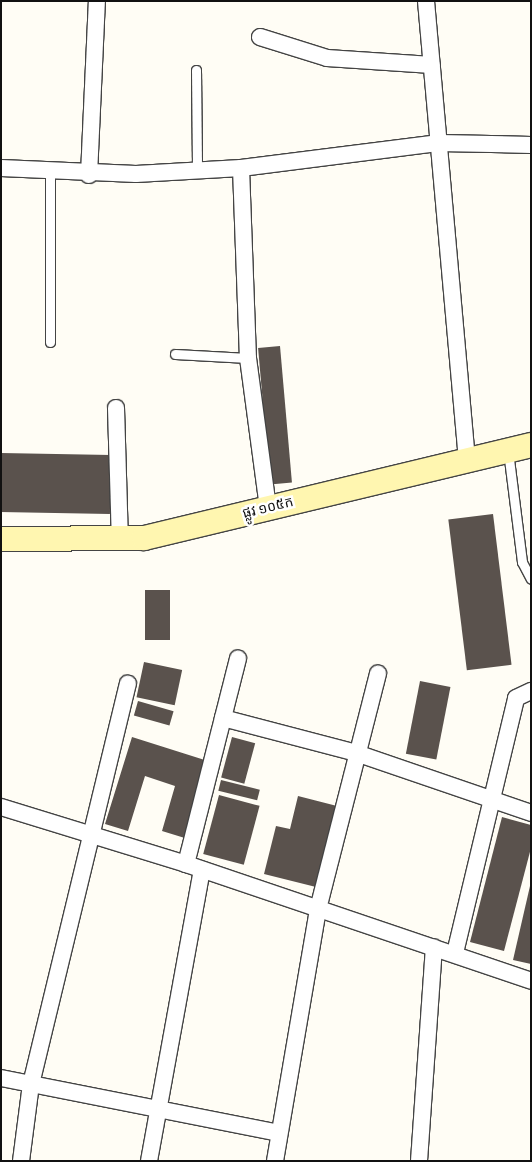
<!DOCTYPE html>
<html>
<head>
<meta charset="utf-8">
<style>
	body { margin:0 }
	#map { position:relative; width:532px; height:1162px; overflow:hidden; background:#fffdf5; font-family:Bitter,"Noto Sans Khmer",serif }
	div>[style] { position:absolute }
	.building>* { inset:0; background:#5a524d; transform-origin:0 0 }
	.roads { filter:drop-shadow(1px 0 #444) drop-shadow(-1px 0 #444) drop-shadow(0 1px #444) drop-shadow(0 -1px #444) }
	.service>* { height:9px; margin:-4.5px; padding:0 4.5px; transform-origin:4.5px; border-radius:4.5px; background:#fff }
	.minor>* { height:16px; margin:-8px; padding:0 8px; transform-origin:8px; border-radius:8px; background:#fff }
	.secondary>* { height:24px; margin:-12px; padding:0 12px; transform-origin:12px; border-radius:12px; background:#fff6b0 }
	span { translate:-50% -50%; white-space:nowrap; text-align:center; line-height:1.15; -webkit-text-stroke:5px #fff; paint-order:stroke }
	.street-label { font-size:14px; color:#111 }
	.frame { position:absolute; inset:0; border:2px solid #111; pointer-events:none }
</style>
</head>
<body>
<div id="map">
	<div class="building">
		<i style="left:280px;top:346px;width:137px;height:22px;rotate:85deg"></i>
		<i style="left:1px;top:453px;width:110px;height:59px;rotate:1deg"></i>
		<i style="left:493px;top:514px;width:152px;height:45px;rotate:83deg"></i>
		<i style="left:145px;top:590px;width:25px;height:50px"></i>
		<i style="left:144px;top:662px;width:39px;height:36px;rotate:12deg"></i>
		<i style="left:420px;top:681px;width:31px;height:74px;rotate:11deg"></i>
		<i style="left:138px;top:701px;width:37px;height:15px;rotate:16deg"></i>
		<i style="clip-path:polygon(132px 737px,211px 762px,188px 839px,162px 831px,175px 786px,145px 776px,128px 831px,105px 824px)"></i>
		<i style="left:232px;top:737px;width:24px;height:42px;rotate:15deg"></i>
		<i style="left:221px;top:780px;width:40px;height:11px;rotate:14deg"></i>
		<i style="left:219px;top:795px;width:42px;height:61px;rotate:15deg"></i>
		<i style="clip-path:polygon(298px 796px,337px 806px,316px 887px,264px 874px,276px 826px,290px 829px)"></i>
		<i style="clip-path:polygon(502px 817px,531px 825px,531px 848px,504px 951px,470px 942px)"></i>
		<i style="clip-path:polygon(530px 886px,531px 886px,531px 964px,513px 960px)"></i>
	</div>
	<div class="roads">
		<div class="service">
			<i style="left:196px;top:70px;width:100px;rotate:89.4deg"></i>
			<i style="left:50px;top:342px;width:171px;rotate:-90deg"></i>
			<i style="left:175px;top:354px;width:73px;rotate:3.1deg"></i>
			<i style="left:508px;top:451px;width:112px;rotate:82.8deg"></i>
			<i style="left:522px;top:562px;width:19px;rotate:62deg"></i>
		</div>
		<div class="minor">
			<i style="left:426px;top:1px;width:462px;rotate:84.9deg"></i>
			<i style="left:260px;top:37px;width:70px;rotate:17.4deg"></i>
			<i style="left:327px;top:58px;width:105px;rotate:3.8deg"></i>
			<i style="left:1px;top:168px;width:135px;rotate:2.5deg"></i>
			<i style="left:136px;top:174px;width:105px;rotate:-3.3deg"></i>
			<i style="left:241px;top:168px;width:200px;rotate:-7.2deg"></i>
			<i style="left:439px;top:143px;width:92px;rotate:1.2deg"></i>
			<i style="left:241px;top:168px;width:190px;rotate:87.9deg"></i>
			<i style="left:248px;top:358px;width:151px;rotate:82.4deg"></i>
			<i style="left:89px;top:175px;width:174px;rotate:-87.4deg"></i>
			<i style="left:116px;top:408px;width:133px;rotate:88.3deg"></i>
			<i style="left:223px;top:718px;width:138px;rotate:14.7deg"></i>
			<i style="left:356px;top:753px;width:185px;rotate:18.9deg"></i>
			<i style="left:1px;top:807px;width:194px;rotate:17.1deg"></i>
			<i style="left:186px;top:864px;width:364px;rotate:18.7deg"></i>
			<i style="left:186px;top:864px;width:212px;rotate:-75.8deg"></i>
			<i style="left:455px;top:953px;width:262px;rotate:-76.5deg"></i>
			<i style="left:516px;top:698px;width:17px;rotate:-25deg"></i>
			<i style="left:1px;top:1078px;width:283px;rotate:11.2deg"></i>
			<i style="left:21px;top:1161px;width:78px;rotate:-82.6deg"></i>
			<i style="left:31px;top:1084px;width:412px;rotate:-76.4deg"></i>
			<i style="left:149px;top:1161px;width:296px;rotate:-79.7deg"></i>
			<i style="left:275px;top:1161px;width:256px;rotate:-80.3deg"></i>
			<i style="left:318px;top:909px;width:243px;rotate:-75.7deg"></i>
			<i style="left:419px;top:1161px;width:214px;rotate:-86deg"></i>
		</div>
		<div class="secondary">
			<i style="left:1px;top:539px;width:143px;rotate:-0.4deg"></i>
			<i style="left:144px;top:538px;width:398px;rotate:-13.5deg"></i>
		</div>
	</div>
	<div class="street-label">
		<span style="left:268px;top:508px;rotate:-14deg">ផ្លូវ ១០៥ក</span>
	</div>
	<div class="frame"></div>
</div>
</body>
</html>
